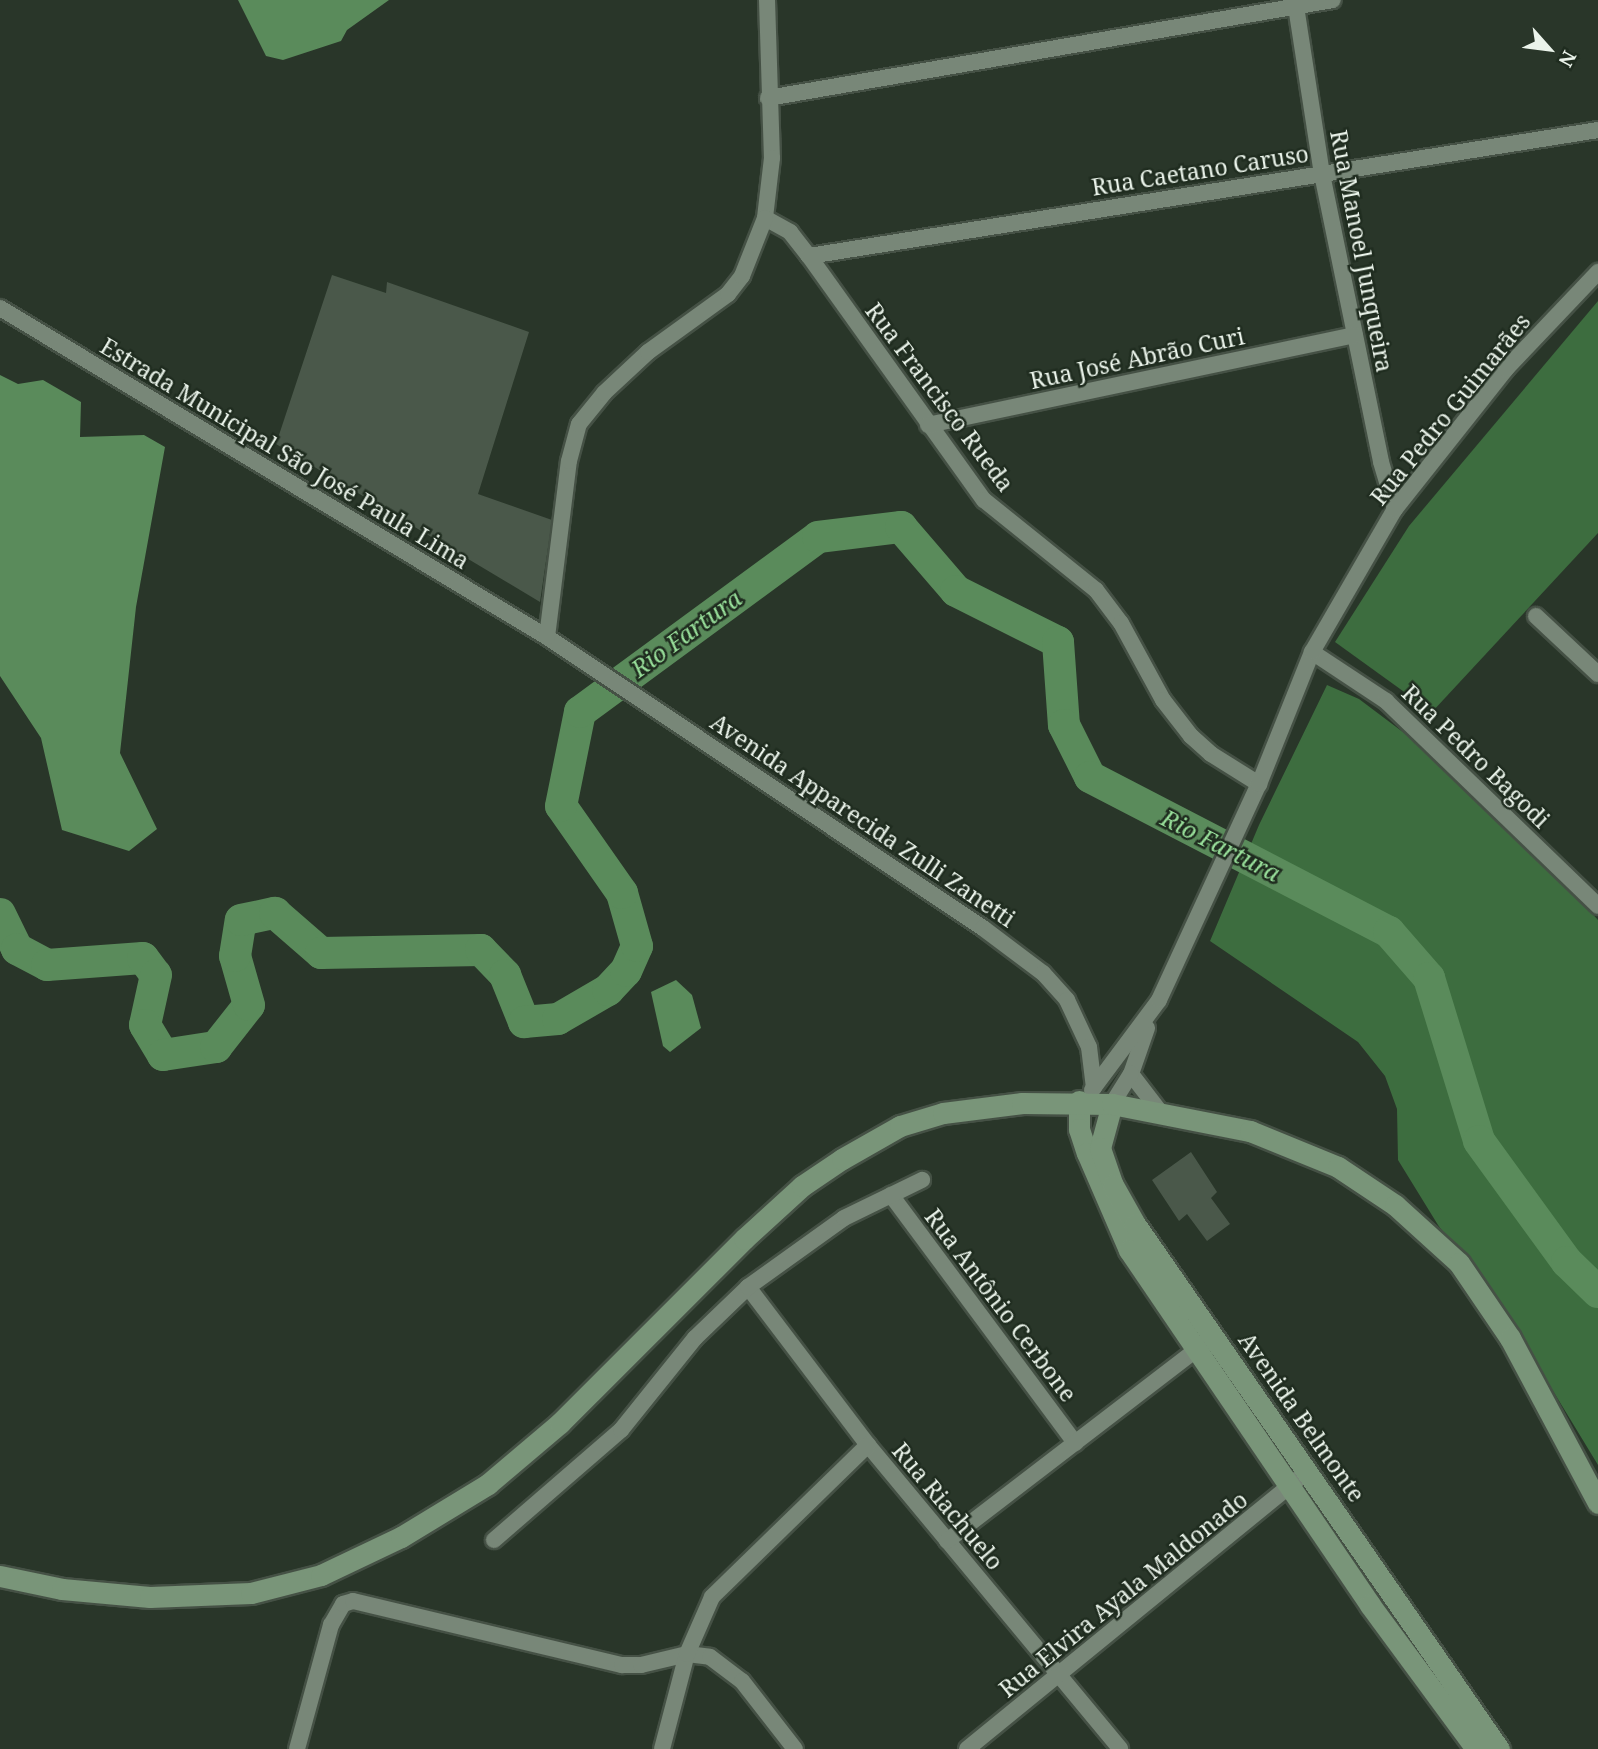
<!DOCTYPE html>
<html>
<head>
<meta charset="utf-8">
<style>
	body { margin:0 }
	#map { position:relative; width:1598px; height:1749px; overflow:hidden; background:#293629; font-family:"Noto Serif",serif }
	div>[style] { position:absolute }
	.forest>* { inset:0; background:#3d6d3f }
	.water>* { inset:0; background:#5a8b5b }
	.river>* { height:32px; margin:-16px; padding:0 16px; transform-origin:16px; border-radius:16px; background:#5a8b5b }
	.building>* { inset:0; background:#4a584a }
	.roads { filter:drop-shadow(2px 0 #455145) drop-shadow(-2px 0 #455145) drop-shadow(0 2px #455145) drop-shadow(0 -2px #455145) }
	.street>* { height:16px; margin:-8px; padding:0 8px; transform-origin:8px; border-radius:8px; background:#788778 }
	.secondary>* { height:21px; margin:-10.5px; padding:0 10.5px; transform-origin:10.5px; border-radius:10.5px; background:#799579 }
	span { translate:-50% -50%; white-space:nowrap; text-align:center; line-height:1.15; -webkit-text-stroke:5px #1f2c1f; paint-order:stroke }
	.street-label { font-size:23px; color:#ebf4eb }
	.water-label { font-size:24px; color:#98df9a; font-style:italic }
	.north { position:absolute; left:1514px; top:14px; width:70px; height:70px; -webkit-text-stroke:5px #1f2c1f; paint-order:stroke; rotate:118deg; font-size:19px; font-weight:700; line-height:28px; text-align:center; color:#ebf4eb }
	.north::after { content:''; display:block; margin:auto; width:24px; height:32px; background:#ebf4eb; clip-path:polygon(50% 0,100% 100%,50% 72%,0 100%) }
</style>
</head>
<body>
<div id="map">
	<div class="forest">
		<i style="clip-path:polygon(1598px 301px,1598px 533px,1432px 712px,1335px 642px,1409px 526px)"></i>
		<i style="clip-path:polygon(1327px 685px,1359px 699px,1476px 787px,1598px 920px,1598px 1465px,1519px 1335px,1438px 1225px,1398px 1160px,1397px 1109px,1385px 1076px,1358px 1042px,1210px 941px,1259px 825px)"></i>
	</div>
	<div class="water">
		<i style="clip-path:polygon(238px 0,389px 0,347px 30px,341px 41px,283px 60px,266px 56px)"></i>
		<i style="clip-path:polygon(0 375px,18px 384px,43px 380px,81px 402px,80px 437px,144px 435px,165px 447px,136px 607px,120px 753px,157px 829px,129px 851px,62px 830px,41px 738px,0 676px)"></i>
		<i style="clip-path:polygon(676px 980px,692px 995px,701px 1028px,670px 1052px,663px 1046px,651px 992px)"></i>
	</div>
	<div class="river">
		<i style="left:0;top:914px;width:39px;rotate:64deg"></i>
		<i style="left:17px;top:949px;width:34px;rotate:28deg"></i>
		<i style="left:47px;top:965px;width:96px;rotate:-4.2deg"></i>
		<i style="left:143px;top:958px;width:21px;rotate:53deg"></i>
		<i style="left:156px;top:975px;width:51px;rotate:102.4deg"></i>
		<i style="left:145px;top:1025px;width:35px;rotate:59deg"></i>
		<i style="left:163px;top:1055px;width:54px;rotate:-8.6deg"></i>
		<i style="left:216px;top:1047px;width:53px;rotate:-51.8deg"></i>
		<i style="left:249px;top:1005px;width:51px;rotate:-105.9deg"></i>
		<i style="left:235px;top:956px;width:36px;rotate:-81deg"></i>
		<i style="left:241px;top:920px;width:35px;rotate:-12deg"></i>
		<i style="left:275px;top:913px;width:61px;rotate:41deg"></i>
		<i style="left:321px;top:953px;width:160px;rotate:-1.1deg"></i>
		<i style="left:481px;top:950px;width:35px;rotate:46deg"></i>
		<i style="left:505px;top:975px;width:51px;rotate:68deg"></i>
		<i style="left:524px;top:1022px;width:34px;rotate:-5deg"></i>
		<i style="left:558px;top:1019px;width:58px;rotate:-30.1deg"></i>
		<i style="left:608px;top:990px;width:26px;rotate:-47deg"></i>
		<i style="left:626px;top:971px;width:27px;rotate:-66deg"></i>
		<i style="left:637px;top:946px;width:55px;rotate:-105.8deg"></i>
		<i style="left:622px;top:893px;width:106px;rotate:-125deg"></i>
		<i style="left:561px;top:806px;width:96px;rotate:-78.6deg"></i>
		<i style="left:580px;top:712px;width:295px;rotate:-36.3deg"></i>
		<i style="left:818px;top:537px;width:84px;rotate:-6.9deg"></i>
		<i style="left:901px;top:527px;width:84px;rotate:49.3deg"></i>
		<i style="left:956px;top:591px;width:114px;rotate:26.6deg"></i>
		<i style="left:1058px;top:642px;width:83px;rotate:85.9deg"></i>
		<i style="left:1064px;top:725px;width:58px;rotate:63.4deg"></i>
		<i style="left:1090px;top:777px;width:337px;rotate:27.4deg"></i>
		<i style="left:1389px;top:932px;width:61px;rotate:49deg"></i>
		<i style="left:1429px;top:978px;width:170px;rotate:72.9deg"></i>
		<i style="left:1479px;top:1141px;width:150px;rotate:54deg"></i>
		<i style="left:1567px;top:1262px;width:43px;rotate:44.1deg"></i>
	</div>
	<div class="building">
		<i style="clip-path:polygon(332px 275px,386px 293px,387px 282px,529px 332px,478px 494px,552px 520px,540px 602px,276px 444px)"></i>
		<i style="clip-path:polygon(1191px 1152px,1217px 1192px,1211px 1198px,1230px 1224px,1207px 1241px,1187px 1214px,1179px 1221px,1152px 1180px)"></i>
	</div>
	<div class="roads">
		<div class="street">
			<i style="left:767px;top:0;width:158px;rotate:88.2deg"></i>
			<i style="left:772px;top:158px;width:60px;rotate:96.7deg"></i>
			<i style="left:765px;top:218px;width:29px;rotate:29deg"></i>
			<i style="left:790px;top:232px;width:31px;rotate:52deg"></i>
			<i style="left:809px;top:256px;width:300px;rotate:54.4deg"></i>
			<i style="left:984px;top:500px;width:144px;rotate:38.8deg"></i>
			<i style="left:1096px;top:590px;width:41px;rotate:52.9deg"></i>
			<i style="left:1121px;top:623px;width:88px;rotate:61.4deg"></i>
			<i style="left:1163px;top:700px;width:46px;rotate:52.1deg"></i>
			<i style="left:1191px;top:736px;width:27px;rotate:42deg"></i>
			<i style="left:1211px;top:754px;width:57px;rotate:32deg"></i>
			<i style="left:1295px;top:0;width:176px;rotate:81.2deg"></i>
			<i style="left:1322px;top:174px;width:294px;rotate:78.4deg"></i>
			<i style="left:1381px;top:462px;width:49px;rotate:73.4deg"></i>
			<i style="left:768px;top:98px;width:573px;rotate:-9.84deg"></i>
			<i style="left:809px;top:256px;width:799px;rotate:-9.07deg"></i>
			<i style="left:0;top:308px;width:638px;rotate:31.03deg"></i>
			<i style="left:547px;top:637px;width:524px;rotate:33.72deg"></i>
			<i style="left:983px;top:928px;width:75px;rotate:36.9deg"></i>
			<i style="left:1043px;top:973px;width:36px;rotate:48deg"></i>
			<i style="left:1067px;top:1000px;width:52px;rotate:64.9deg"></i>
			<i style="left:1089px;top:1047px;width:41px;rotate:83deg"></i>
			<i style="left:928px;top:425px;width:436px;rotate:-11.9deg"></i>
			<i style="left:1536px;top:616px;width:85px;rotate:43.1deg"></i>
			<i style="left:547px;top:637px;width:177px;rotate:-82.9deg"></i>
			<i style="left:569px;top:461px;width:38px;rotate:-75deg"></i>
			<i style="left:579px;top:424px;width:40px;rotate:-51deg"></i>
			<i style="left:604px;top:393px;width:60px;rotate:-43deg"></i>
			<i style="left:648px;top:352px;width:99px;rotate:-35.9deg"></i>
			<i style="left:728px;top:294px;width:23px;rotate:-52deg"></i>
			<i style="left:742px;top:276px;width:62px;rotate:-68.4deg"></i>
			<i style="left:1312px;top:652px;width:89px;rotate:33.5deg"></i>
			<i style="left:1386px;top:701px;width:295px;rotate:44deg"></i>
			<i style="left:1147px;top:1028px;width:49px;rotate:109.2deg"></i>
			<i style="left:1131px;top:1074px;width:44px;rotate:52.4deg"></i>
			<i style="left:1092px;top:1090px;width:112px;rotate:-53.3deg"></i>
			<i style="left:1159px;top:1000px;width:238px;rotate:-65.2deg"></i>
			<i style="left:1259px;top:784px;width:142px;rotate:-68.1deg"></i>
			<i style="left:1312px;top:652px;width:165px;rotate:-59.9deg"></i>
			<i style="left:1395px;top:509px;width:179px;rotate:-51.6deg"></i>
			<i style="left:1506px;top:369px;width:134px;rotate:-46.5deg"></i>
			<i style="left:1112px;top:1104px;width:36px;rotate:-58deg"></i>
			<i style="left:891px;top:1195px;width:309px;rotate:53.4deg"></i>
			<i style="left:748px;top:1287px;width:198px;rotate:52.8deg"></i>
			<i style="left:868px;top:1445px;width:395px;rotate:50.3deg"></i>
			<i style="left:494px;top:1540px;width:168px;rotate:-40.9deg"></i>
			<i style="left:621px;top:1430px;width:118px;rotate:-51.2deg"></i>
			<i style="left:695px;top:1338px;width:74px;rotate:-43.9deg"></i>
			<i style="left:748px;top:1287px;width:118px;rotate:-35.7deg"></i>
			<i style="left:844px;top:1218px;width:87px;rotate:-26deg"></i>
			<i style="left:947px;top:1541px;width:324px;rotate:-37.5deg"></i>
			<i style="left:297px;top:1749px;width:129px;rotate:-74.7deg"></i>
			<i style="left:331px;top:1625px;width:24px;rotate:-60deg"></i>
			<i style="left:343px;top:1604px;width:10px;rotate:-17deg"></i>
			<i style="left:353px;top:1601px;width:277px;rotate:13.4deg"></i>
			<i style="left:622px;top:1665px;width:19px"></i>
			<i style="left:641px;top:1665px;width:47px;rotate:-13.4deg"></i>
			<i style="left:687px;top:1654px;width:23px;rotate:7deg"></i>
			<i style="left:710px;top:1657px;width:40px;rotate:37deg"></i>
			<i style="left:742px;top:1681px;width:86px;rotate:52.1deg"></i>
			<i style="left:662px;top:1749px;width:98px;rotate:-75.3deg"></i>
			<i style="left:687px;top:1654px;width:62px;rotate:-66.3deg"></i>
			<i style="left:712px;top:1597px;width:218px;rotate:-44.3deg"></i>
			<i style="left:967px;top:1749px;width:439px;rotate:-39.2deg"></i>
		</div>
		<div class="secondary">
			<i style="left:1079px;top:1101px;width:28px;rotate:90deg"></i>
			<i style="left:1079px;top:1129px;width:25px;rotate:72deg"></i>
			<i style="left:1087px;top:1153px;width:106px;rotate:66.6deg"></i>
			<i style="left:1129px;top:1250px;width:429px;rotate:55.8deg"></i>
			<i style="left:1370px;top:1605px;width:179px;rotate:53.6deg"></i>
			<i style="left:1112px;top:1104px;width:46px;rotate:105.3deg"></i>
			<i style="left:1100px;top:1148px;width:39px;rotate:71deg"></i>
			<i style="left:1113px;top:1185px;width:45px;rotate:60.6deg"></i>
			<i style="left:1135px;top:1224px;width:639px;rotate:55.27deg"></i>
			<i style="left:0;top:1576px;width:63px;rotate:11.8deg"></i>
			<i style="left:62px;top:1589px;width:88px;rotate:5.2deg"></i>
			<i style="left:150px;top:1597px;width:101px;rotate:-2.3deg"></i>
			<i style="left:251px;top:1593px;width:72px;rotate:-14.4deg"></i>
			<i style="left:321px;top:1575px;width:89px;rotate:-25.4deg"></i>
			<i style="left:401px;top:1537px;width:102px;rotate:-31.3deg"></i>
			<i style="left:488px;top:1484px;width:94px;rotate:-40.3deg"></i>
			<i style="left:560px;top:1423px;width:260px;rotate:-45deg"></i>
			<i style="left:744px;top:1239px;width:79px;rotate:-42.4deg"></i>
			<i style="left:802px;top:1186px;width:48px;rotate:-34deg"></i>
			<i style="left:842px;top:1159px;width:67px;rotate:-29.6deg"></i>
			<i style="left:900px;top:1126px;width:45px;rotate:-16.8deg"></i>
			<i style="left:943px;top:1113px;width:80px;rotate:-7.2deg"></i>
			<i style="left:1022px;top:1103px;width:90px;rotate:0.6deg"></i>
			<i style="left:1112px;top:1104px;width:141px;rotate:11.1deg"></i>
			<i style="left:1250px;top:1131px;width:95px;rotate:22.2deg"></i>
			<i style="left:1338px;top:1167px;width:69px;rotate:33.7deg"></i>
			<i style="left:1395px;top:1205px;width:86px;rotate:42.2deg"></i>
			<i style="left:1459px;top:1263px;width:91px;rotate:55.8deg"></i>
			<i style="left:1510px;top:1338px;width:187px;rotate:61.9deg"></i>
		</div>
	</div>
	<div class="street-label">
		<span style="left:1200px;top:170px;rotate:-9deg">Rua Caetano Caruso</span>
		<span style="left:1362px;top:251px;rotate:79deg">Rua Manoel Junqueira</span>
		<span style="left:1137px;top:358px;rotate:-12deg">Rua José Abrão Curi</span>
		<span style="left:940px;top:397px;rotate:53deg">Rua Francisco Rueda</span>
		<span style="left:1450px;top:409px;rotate:-51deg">Rua Pedro Guimarães</span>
		<span style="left:285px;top:453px;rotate:31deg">Estrada Municipal São José Paula Lima</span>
		<span style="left:1476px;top:756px;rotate:44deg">Rua Pedro Bagodi</span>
		<span style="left:863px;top:820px;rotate:34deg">Avenida Apparecida Zulli Zanetti</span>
		<span style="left:1001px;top:1305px;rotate:53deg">Rua Antônio Cerbone</span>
		<span style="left:1302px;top:1417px;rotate:55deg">Avenida Belmonte</span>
		<span style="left:948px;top:1506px;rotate:50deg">Rua Riachuelo</span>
		<span style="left:1123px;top:1594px;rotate:-39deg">Rua Elvira Ayala Maldonado</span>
	</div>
	<div class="water-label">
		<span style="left:686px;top:633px;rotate:-36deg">Rio Fartura</span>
		<span style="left:1221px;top:845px;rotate:27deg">Rio Fartura</span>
	</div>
	<div class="north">N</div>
</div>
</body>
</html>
